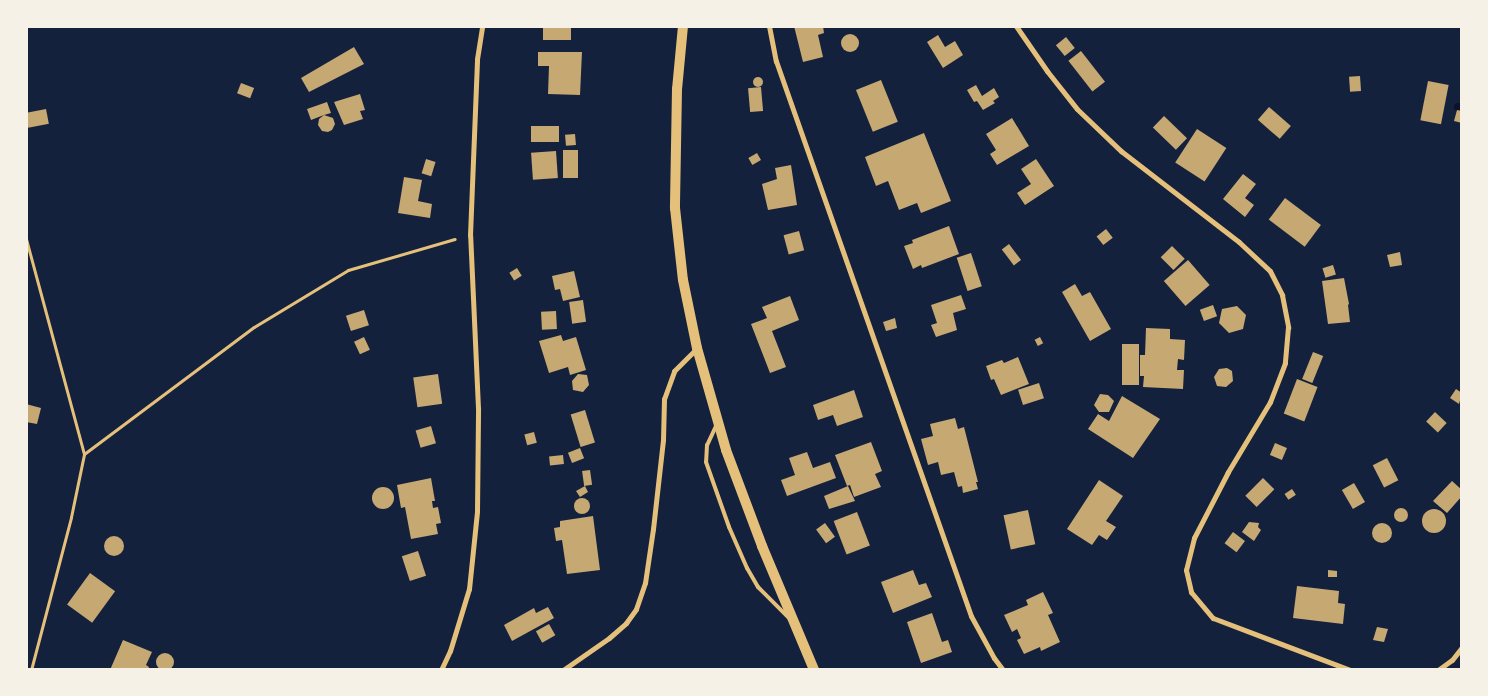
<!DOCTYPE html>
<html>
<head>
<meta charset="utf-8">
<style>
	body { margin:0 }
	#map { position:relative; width:1488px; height:696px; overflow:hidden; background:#14213d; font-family:Quicksand,sans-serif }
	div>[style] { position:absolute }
	.stream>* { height:8px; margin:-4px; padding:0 4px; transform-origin:4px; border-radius:4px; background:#0b132b }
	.building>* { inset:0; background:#c6a872; transform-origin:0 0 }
	.round { border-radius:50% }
	.path>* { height:3px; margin:-1.5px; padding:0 1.5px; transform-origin:1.5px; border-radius:1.5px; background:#e5c07b }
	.service>* { height:4px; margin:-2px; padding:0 2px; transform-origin:2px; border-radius:2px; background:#e5c07b }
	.minor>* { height:5px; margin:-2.5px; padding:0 2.5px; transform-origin:2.5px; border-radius:2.5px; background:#e5c07b }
	.secondary>* { height:10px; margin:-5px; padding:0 5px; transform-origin:5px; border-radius:5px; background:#e5c07b }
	span { translate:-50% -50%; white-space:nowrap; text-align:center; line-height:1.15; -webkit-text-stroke:4px #f6f1e7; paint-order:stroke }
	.frame { position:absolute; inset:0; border:28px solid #f6f1e7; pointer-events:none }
</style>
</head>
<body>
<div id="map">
	<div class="stream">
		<i style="left:1458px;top:107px;width:4px"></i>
	</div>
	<div class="building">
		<i style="left:543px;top:26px;width:28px;height:14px"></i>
		<i style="clip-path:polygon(794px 26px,823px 26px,824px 33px,818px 35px,823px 57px,803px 62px)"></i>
		<i class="round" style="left:841px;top:34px;width:18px;height:18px"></i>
		<i style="clip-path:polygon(938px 35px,945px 47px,955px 41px,963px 55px,943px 68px,927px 42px)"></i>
		<i style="left:1066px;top:37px;width:14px;height:13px;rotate:51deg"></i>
		<i style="clip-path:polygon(354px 47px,364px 64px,309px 92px,301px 78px)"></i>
		<i style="left:1081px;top:51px;width:39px;height:16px;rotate:52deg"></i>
		<i style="clip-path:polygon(538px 52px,582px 52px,580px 95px,548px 94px,549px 66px,538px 66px)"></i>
		<i style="left:1360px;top:76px;width:15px;height:11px;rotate:86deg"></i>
		<i class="round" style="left:753px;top:77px;width:10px;height:10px"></i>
		<i style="left:881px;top:80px;width:45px;height:27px;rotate:68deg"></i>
		<i style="left:1428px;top:81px;width:21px;height:40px;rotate:11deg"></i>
		<i style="left:241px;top:83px;width:14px;height:11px;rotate:21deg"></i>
		<i style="clip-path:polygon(976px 85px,982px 96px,994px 88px,999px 97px,993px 101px,995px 103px,983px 110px,977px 101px,974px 102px,967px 90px)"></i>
		<i style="left:761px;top:87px;width:24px;height:13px;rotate:85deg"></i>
		<i style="clip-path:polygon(360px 94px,365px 110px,360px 111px,363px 119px,344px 125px,334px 102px)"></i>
		<i style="clip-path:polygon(327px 102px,331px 113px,324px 115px,333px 118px,335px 124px,332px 130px,328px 132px,322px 131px,318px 125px,319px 119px,324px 115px,311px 120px,307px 109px)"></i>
		<i style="left:1269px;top:107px;width:29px;height:17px;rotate:41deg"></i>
		<i style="left:46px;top:109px;width:15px;height:21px;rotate:79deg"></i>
		<i style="clip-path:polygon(1457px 110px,1462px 111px,1462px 123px,1454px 121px)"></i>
		<i style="left:1164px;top:116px;width:32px;height:16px;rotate:44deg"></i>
		<i style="clip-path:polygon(1012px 118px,1029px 146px,997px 165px,990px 154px,996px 150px,986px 134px)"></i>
		<i style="left:531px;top:126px;width:28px;height:16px"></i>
		<i style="left:1197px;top:129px;width:35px;height:40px;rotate:33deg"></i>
		<i style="clip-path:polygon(924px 133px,951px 201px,921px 213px,917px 203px,899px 210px,888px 181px,876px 186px,865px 157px)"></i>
		<i style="left:575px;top:134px;width:11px;height:10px;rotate:85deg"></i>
		<i style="left:563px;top:150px;width:15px;height:28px"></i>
		<i style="left:556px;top:151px;width:27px;height:25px;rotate:86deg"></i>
		<i style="left:757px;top:153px;width:8px;height:10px;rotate:60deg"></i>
		<i style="left:426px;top:159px;width:10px;height:15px;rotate:17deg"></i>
		<i style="clip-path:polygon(1036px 159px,1054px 186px,1025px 205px,1017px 193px,1031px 184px,1021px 169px)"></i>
		<i style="clip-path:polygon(791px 165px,797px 205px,768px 210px,762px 184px,777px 179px,775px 168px)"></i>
		<i style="clip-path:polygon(1243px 174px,1256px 184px,1245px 198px,1254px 205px,1245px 217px,1223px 199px)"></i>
		<i style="clip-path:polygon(404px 177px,422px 180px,418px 201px,432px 204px,430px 218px,398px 213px)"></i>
		<i style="left:1285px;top:198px;width:45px;height:27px;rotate:37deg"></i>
		<i style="clip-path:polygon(949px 226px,959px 254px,922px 268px,921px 265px,913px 269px,904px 246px,913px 243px,912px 240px)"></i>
		<i style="left:1106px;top:229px;width:11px;height:12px;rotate:52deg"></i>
		<i style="left:799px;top:231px;width:20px;height:16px;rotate:75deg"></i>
		<i style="left:1009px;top:244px;width:20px;height:9px;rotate:53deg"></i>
		<i style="left:1172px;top:246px;width:18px;height:16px;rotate:45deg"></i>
		<i style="clip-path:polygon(1400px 252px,1402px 265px,1390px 267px,1387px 255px)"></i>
		<i style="left:971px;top:253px;width:35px;height:15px;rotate:72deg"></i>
		<i style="left:1188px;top:260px;width:33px;height:32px;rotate:49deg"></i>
		<i style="left:1333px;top:265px;width:10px;height:11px;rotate:73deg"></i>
		<i style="left:517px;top:268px;width:9px;height:9px;rotate:58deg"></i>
		<i style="clip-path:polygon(574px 271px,580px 297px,563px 301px,560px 289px,555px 290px,552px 276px)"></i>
		<i style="clip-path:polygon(1344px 278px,1349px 304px,1348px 305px,1350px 322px,1328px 324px,1322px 281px)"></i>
		<i style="clip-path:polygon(1075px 284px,1082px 296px,1090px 292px,1111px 329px,1090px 341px,1062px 292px)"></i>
		<i style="clip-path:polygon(961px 295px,966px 309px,953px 313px,957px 330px,936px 337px,931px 325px,937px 323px,931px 305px)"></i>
		<i style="clip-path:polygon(790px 296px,799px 320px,772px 331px,786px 367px,770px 373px,751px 324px,767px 318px,762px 307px)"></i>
		<i style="left:583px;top:300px;width:22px;height:14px;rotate:82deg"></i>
		<i style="left:1213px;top:305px;width:12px;height:14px;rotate:70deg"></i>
		<i style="clip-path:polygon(1237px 306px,1246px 315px,1243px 329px,1229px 333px,1219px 323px,1222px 309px)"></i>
		<i style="left:364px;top:310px;width:16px;height:19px;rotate:72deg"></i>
		<i style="left:556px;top:311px;width:18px;height:15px;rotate:87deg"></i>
		<i style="clip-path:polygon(895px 318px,897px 328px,886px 331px,883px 322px)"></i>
		<i style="clip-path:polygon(1146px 328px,1170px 329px,1170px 339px,1185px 340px,1184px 360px,1178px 359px,1177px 370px,1184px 370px,1183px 389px,1143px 387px,1144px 376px,1140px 376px,1140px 355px,1145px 355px)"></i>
		<i style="clip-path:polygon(561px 335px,563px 341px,576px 337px,586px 370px,570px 375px,568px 367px,549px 373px,539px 341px)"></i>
		<i style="left:364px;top:337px;width:14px;height:11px;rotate:65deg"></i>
		<i style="left:1040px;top:337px;width:7px;height:6px;rotate:63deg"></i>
		<i style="left:1122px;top:344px;width:17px;height:41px"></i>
		<i style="left:1313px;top:352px;width:11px;height:29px;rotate:22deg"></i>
		<i style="clip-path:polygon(1018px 357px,1029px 384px,1001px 395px,994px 379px,991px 380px,986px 366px,1002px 360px,1004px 363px)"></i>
		<i style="clip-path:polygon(1227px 368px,1232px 371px,1233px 381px,1226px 387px,1217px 386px,1214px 377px,1219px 369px)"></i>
		<i style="left:438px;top:374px;width:30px;height:25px;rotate:82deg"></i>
		<i style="clip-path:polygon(578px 374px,587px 375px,589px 385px,583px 392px,573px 390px,572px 381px)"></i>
		<i style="left:1297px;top:379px;width:22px;height:37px;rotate:21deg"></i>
		<i style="left:1039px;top:383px;width:16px;height:22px;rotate:72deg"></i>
		<i style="clip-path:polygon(1456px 389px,1462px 393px,1459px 404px,1450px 398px)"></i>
		<i style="clip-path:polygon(854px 390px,863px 417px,837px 426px,833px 415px,818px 420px,813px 405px)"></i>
		<i style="clip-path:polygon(1100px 394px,1108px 395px,1114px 401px,1109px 412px,1099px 412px,1094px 405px)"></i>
		<i style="clip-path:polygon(1122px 396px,1160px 419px,1133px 458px,1088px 429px,1098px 414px,1109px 421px)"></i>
		<i style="clip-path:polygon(26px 404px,41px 408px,37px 424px,26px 422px)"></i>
		<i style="left:585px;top:410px;width:34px;height:15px;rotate:73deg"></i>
		<i style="left:1435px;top:412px;width:16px;height:13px;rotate:43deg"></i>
		<i style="clip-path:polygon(955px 418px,958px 429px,964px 427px,978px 482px,976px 482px,978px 489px,963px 493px,962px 486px,958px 487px,954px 472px,941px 475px,938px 462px,928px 465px,921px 439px,933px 436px,930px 424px)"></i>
		<i style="left:431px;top:426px;width:18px;height:16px;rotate:74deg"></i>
		<i style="left:534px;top:432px;width:11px;height:10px;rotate:75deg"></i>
		<i style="clip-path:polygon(871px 442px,882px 471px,875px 474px,881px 487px,854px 497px,850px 485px,847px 486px,835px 455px)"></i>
		<i style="left:1275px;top:443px;width:13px;height:13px;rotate:23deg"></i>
		<i style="left:580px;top:448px;width:11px;height:13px;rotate:68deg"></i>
		<i style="clip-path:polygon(807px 452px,813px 468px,830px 462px,836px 478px,787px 496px,781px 480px,795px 475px,789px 458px)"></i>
		<i style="left:563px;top:455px;width:9px;height:14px;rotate:84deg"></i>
		<i style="left:1387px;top:458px;width:25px;height:16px;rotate:63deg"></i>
		<i style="left:590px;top:470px;width:15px;height:8px;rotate:82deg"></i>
		<i style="clip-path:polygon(431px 478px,435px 501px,432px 501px,433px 508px,438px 507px,441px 523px,436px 524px,438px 534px,411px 539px,405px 507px,401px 508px,397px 485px)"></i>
		<i style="left:1263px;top:478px;width:16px;height:25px;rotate:45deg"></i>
		<i style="clip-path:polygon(1099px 480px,1123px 496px,1106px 521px,1116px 527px,1107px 540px,1099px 535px,1092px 545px,1067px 529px)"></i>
		<i style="clip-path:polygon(1452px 481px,1462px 490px,1462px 496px,1447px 513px,1433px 501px)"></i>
		<i style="left:1354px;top:483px;width:22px;height:14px;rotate:60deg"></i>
		<i style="clip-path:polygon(585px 486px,588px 492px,580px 497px,576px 491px)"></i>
		<i style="clip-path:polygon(848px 486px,855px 501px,829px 509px,824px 496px)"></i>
		<i class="round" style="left:372px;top:487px;width:22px;height:22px"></i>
		<i style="left:1292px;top:489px;width:7px;height:9px;rotate:56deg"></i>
		<i class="round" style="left:574px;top:498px;width:16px;height:16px"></i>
		<i class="round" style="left:1394px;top:508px;width:14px;height:14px"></i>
		<i class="round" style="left:1422px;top:509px;width:24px;height:24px"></i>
		<i style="left:1028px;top:510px;width:35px;height:25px;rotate:78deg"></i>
		<i style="left:857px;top:512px;width:36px;height:25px;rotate:69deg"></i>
		<i style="clip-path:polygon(593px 516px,600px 570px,567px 574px,562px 540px,556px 541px,554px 528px,560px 527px,560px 521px)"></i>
		<i style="clip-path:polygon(1249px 522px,1259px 523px,1258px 527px,1261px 530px,1254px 541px,1242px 532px)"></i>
		<i class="round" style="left:1372px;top:523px;width:20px;height:20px"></i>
		<i style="left:825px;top:523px;width:17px;height:11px;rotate:54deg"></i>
		<i style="left:1233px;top:532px;width:15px;height:14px;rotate:37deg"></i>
		<i class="round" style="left:104px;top:536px;width:20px;height:20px"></i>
		<i style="left:418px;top:551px;width:26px;height:17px;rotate:72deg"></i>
		<i style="clip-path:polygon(913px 570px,919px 585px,926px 583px,932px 597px,893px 613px,881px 582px)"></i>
		<i style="clip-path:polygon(1328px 570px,1337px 571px,1337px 577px,1328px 577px)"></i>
		<i style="left:90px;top:573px;width:31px;height:39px;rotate:36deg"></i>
		<i style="clip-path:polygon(1297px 586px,1339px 591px,1338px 603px,1345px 604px,1343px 624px,1293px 618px)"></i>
		<i style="clip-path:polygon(1043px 592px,1053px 613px,1048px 615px,1060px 642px,1041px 651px,1040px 647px,1024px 654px,1017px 640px,1021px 638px,1017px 629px,1012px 632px,1004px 615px,1028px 605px,1026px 600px)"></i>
		<i style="clip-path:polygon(548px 607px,554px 618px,512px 641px,504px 625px,534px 608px,536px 613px)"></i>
		<i style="clip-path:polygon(932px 613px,942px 642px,948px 640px,952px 652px,921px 663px,907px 622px)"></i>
		<i style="left:549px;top:624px;width:13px;height:15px;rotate:61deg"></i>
		<i style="clip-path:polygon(1377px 627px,1388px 629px,1384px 642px,1373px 640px)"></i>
		<i style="clip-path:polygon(123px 640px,152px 652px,146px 665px,149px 667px,148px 670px,110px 670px)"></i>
		<i class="round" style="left:156px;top:653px;width:18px;height:18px"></i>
	</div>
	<div class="path">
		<i style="left:26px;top:239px;width:223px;rotate:74.9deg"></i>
		<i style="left:31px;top:670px;width:158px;rotate:-75.3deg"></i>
		<i style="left:71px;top:517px;width:64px;rotate:-78.3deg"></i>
		<i style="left:84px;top:454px;width:212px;rotate:-36.8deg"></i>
		<i style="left:254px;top:327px;width:110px;rotate:-31.2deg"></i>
		<i style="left:348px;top:270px;width:111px;rotate:-16.2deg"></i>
	</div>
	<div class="service">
		<i style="left:716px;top:426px;width:21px;rotate:115deg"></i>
		<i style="left:707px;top:445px;width:17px;rotate:93deg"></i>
		<i style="left:706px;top:462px;width:69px;rotate:70.5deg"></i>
		<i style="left:729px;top:527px;width:45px;rotate:66.3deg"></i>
		<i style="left:747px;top:568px;width:22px;rotate:60deg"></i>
		<i style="left:758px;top:587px;width:44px;rotate:45deg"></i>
	</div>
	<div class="minor">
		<i style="left:769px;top:26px;width:36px;rotate:79deg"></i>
		<i style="left:776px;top:61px;width:588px;rotate:70.64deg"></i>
		<i style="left:971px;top:616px;width:48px;rotate:61.3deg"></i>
		<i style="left:994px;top:658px;width:15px;rotate:53deg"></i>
		<i style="left:1016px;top:26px;width:55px;rotate:55.4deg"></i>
		<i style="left:1047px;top:71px;width:48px;rotate:51.7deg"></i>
		<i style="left:1077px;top:109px;width:61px;rotate:43.7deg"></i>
		<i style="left:1121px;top:151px;width:149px;rotate:37.6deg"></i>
		<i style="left:1239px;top:242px;width:42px;rotate:43.1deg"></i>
		<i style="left:1270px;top:271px;width:27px;rotate:63deg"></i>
		<i style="left:1282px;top:295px;width:33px;rotate:79deg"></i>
		<i style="left:1288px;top:327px;width:36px;rotate:95deg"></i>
		<i style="left:1285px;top:363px;width:42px;rotate:111deg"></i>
		<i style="left:1270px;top:402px;width:82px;rotate:121deg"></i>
		<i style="left:1228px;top:472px;width:74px;rotate:117.3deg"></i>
		<i style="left:1194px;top:538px;width:33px;rotate:104deg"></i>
		<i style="left:1186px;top:570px;width:23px;rotate:77deg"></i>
		<i style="left:1191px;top:592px;width:34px;rotate:50deg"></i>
		<i style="left:1213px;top:618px;width:147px;rotate:20.8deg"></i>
		<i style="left:441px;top:670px;width:21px;rotate:-65deg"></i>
		<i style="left:450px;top:651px;width:65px;rotate:-73deg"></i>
		<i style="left:469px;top:589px;width:78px;rotate:-84.1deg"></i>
		<i style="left:477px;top:511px;width:103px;rotate:-89.4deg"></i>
		<i style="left:478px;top:408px;width:173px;rotate:-92.6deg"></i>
		<i style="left:470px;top:235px;width:176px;rotate:-87.7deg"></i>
		<i style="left:477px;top:59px;width:33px;rotate:-81deg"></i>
		<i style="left:563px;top:670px;width:56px;rotate:-34.8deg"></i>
		<i style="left:609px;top:638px;width:23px;rotate:-41deg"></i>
		<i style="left:626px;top:623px;width:17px;rotate:-54deg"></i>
		<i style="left:636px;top:609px;width:28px;rotate:-71deg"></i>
		<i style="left:645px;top:583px;width:55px;rotate:-81.6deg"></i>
		<i style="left:653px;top:529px;width:90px;rotate:-83.6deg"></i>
		<i style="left:663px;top:440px;width:41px;rotate:-88.6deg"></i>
		<i style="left:664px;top:399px;width:30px;rotate:-70deg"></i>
		<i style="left:674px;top:371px;width:33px;rotate:-45deg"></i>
		<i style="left:1438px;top:670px;width:17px;rotate:-36deg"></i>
		<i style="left:1452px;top:660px;width:16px;rotate:-52deg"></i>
	</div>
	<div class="secondary">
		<i style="left:683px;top:26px;width:63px;rotate:95.4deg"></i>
		<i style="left:677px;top:89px;width:119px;rotate:91deg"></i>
		<i style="left:675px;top:208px;width:72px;rotate:83.7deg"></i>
		<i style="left:683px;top:280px;width:69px;rotate:78.4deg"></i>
		<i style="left:697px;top:348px;width:106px;rotate:74.1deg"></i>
		<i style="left:726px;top:450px;width:103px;rotate:69.4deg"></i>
		<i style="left:762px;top:546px;width:134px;rotate:67.2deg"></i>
	</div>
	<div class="frame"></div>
</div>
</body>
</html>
